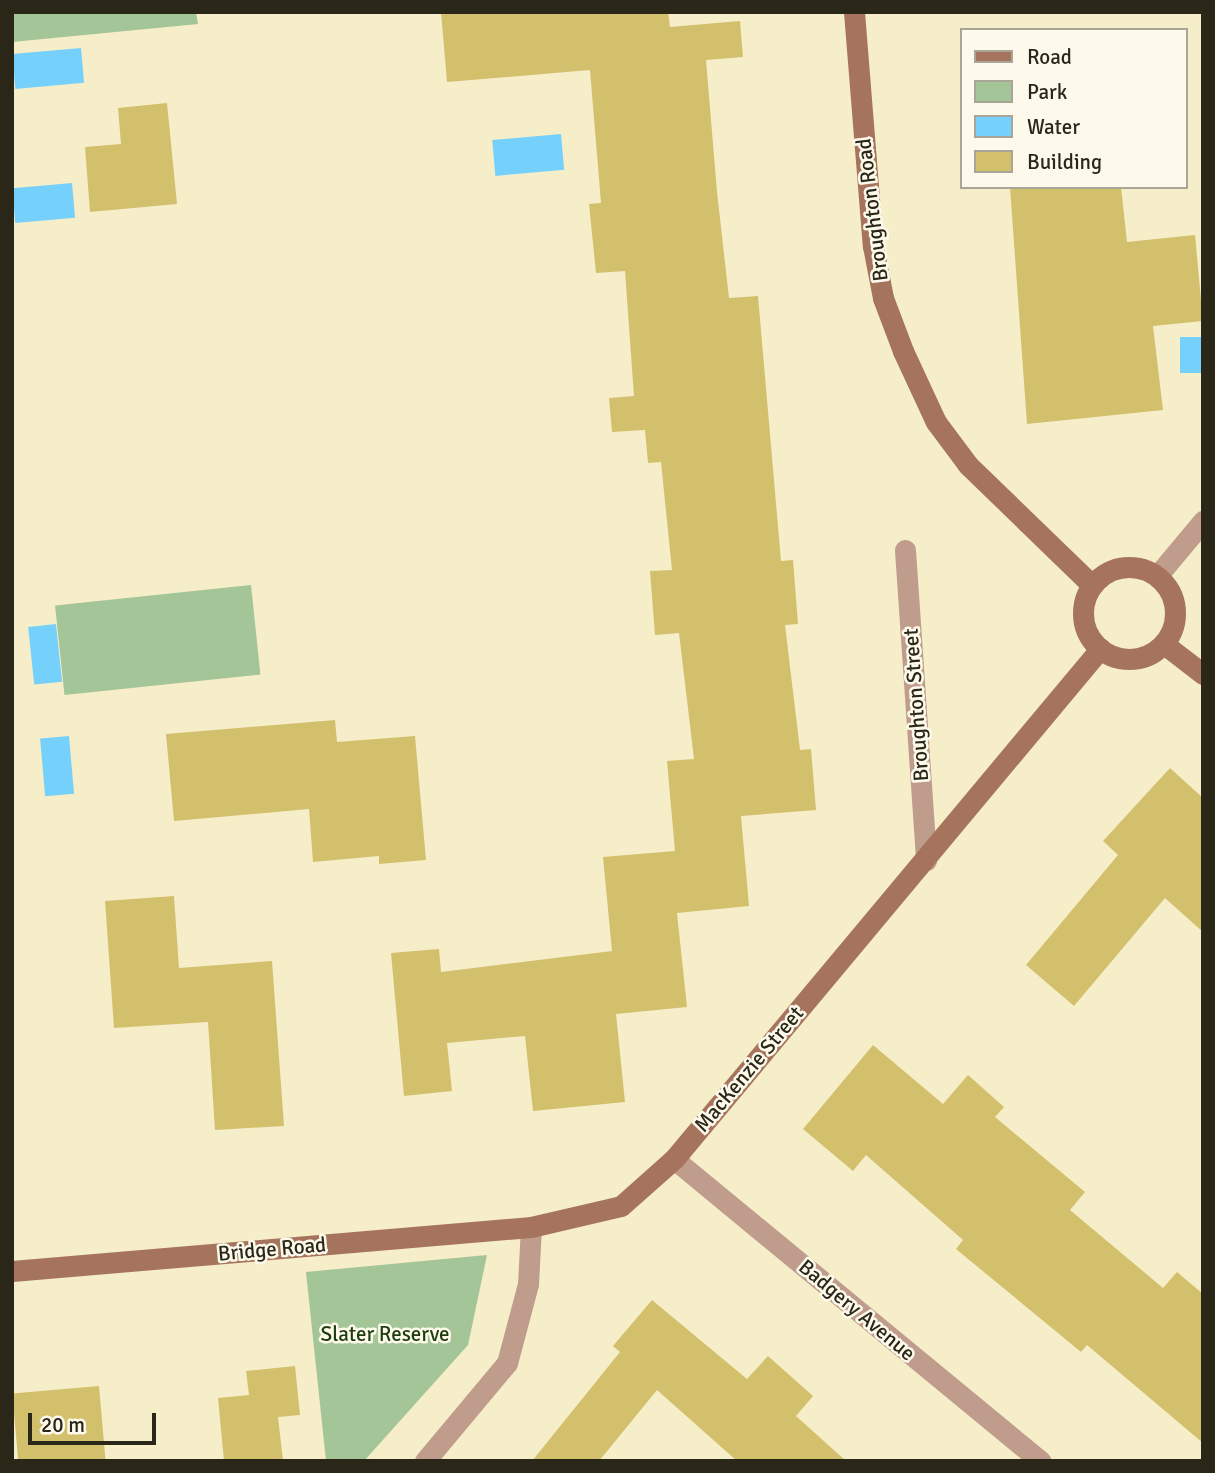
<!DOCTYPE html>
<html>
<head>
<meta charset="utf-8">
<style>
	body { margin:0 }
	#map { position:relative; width:1215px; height:1473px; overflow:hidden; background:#f6edc9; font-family:Signika,sans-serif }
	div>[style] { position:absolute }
	.green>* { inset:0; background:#a4c597; transform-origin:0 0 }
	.water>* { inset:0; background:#75d1fb; transform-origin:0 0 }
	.building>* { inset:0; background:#d3c06d; transform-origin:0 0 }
	.street>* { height:21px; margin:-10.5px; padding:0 10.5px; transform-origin:10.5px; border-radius:10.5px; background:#bf9c8c }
	.secondary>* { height:21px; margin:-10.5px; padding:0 10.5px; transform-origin:10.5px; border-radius:10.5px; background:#a6745d }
	.secondary>.ring { margin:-10.5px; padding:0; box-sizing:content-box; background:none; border:21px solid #a6745d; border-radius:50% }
	span { translate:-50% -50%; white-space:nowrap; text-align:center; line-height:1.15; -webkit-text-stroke:5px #fdfaec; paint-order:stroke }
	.street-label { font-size:21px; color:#2a2719 }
	.park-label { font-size:21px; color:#1e3d0f }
	.frame { position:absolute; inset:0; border:14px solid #2a2719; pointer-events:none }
	.legend { position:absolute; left:960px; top:28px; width:228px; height:161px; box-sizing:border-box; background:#fdfaec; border:2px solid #a9a698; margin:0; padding:9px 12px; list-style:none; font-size:21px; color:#2a2719 }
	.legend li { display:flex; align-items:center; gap:14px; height:35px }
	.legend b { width:35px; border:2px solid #a9a698 }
	.scale { position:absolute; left:28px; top:1413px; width:128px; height:32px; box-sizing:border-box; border:4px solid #2a2719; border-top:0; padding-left:9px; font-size:21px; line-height:24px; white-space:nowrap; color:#2a2719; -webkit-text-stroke:5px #fdfaec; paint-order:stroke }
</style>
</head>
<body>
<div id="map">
	<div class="green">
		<i style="clip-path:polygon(12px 12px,196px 12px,198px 24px,12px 42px)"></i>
		<i style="left:251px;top:585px;width:90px;height:197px;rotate:84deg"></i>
		<i style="clip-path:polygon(487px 1255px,468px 1345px,364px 1461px,326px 1461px,306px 1272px)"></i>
	</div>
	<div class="water">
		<i style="left:81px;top:48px;width:35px;height:69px;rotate:85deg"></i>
		<i style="left:561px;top:134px;width:36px;height:69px;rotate:85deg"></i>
		<i style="left:72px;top:183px;width:35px;height:60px;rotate:85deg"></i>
		<i style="left:1203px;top:337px;width:36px;height:23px;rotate:90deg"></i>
		<i style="left:56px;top:624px;width:58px;height:28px;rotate:84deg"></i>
		<i style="left:69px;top:736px;width:58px;height:29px;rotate:85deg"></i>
	</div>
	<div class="building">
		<i style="clip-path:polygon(441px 12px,668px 12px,670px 27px,740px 21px,743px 57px,706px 60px,717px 192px,729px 298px,758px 296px,781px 561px,793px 560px,798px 624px,785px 625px,800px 750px,811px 749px,816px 810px,741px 816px,749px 906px,677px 913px,687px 1007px,616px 1014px,625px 1102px,533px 1111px,525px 1036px,447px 1043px,452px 1091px,404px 1096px,391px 953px,439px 949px,441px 972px,612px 951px,603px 857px,675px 851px,667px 761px,694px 759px,679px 633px,655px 635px,650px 571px,672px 570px,661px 462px,648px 463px,645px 430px,612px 432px,609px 398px,634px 396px,625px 271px,596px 273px,589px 204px,601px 203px,590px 70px,447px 82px)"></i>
		<i style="clip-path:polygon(167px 103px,177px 204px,90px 212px,85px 147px,121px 144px,118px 108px)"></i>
		<i style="clip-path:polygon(1010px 187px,1121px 187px,1127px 242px,1195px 235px,1203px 321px,1153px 326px,1163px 410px,1027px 424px)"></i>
		<i style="clip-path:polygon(335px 720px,337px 742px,415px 736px,426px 860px,379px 864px,379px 856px,313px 862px,309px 809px,174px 821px,166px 734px)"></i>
		<i style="clip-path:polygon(1170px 768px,1203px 798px,1203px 932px,1165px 898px,1074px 1006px,1026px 965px,1118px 855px,1103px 841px)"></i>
		<i style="clip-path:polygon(174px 896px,179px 968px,272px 961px,284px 1126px,215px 1130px,208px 1022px,114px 1028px,105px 901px)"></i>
		<i style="clip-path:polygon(873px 1045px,943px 1104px,968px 1075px,1004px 1107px,995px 1117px,1085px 1192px,1070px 1210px,1163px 1288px,1177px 1272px,1203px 1294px,1203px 1443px,1087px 1345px,1081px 1352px,956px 1249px,963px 1240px,866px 1155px,853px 1171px,803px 1129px)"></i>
		<i style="clip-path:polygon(652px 1300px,747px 1379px,768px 1356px,813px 1396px,796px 1416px,846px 1461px,737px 1461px,657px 1390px,599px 1461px,532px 1461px,620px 1352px,613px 1346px)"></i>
		<i style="clip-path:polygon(295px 1366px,300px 1415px,278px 1417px,283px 1461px,224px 1461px,218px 1398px,249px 1395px,246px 1371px)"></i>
		<i style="left:99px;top:1386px;width:75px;height:87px;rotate:85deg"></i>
	</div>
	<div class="street">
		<i style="left:905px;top:550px;width:311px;rotate:86.1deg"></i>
		<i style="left:1157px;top:576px;width:72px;rotate:-50.1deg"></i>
		<i style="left:674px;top:1159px;width:475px;rotate:39.5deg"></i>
		<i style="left:425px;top:1461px;width:128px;rotate:-50.1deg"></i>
		<i style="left:507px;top:1363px;width:82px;rotate:-75.1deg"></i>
		<i style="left:528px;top:1284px;width:57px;rotate:-87deg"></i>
	</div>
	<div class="secondary">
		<i style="left:854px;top:12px;width:235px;rotate:85.4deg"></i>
		<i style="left:873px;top:246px;width:53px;rotate:79.1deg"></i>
		<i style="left:883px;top:298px;width:57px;rotate:69.3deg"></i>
		<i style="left:903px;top:351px;width:78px;rotate:65.1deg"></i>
		<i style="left:936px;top:422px;width:54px;rotate:53.3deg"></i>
		<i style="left:968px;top:465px;width:173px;rotate:44.1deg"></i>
		<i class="ring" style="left:1083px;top:567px;width:71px;height:71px"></i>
		<i style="left:1164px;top:644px;width:49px;rotate:37.6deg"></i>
		<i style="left:12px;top:1271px;width:521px;rotate:-4.85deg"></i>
		<i style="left:531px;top:1227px;width:92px;rotate:-13.1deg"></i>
		<i style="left:621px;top:1206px;width:71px;rotate:-41.6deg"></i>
		<i style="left:674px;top:1159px;width:665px;rotate:-50.13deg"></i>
	</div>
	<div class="street-label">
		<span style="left:872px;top:210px;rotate:-97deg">Broughton Road</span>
		<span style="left:916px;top:705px;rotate:-94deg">Broughton Street</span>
		<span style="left:749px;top:1069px;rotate:-50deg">MacKenzie Street</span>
		<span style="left:272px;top:1249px;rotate:-5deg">Bridge Road</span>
		<span style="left:857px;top:1310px;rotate:40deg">Badgery Avenue</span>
	</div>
	<div class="park-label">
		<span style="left:385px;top:1334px">Slater Reserve</span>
	</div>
	<div class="frame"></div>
	<ul class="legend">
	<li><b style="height:9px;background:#a6745d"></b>Road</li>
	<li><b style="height:19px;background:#a4c597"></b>Park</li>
	<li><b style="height:19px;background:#75d1fb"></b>Water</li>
	<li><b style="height:19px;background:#d3c06d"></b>Building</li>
	</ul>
	<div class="scale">20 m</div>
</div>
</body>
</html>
